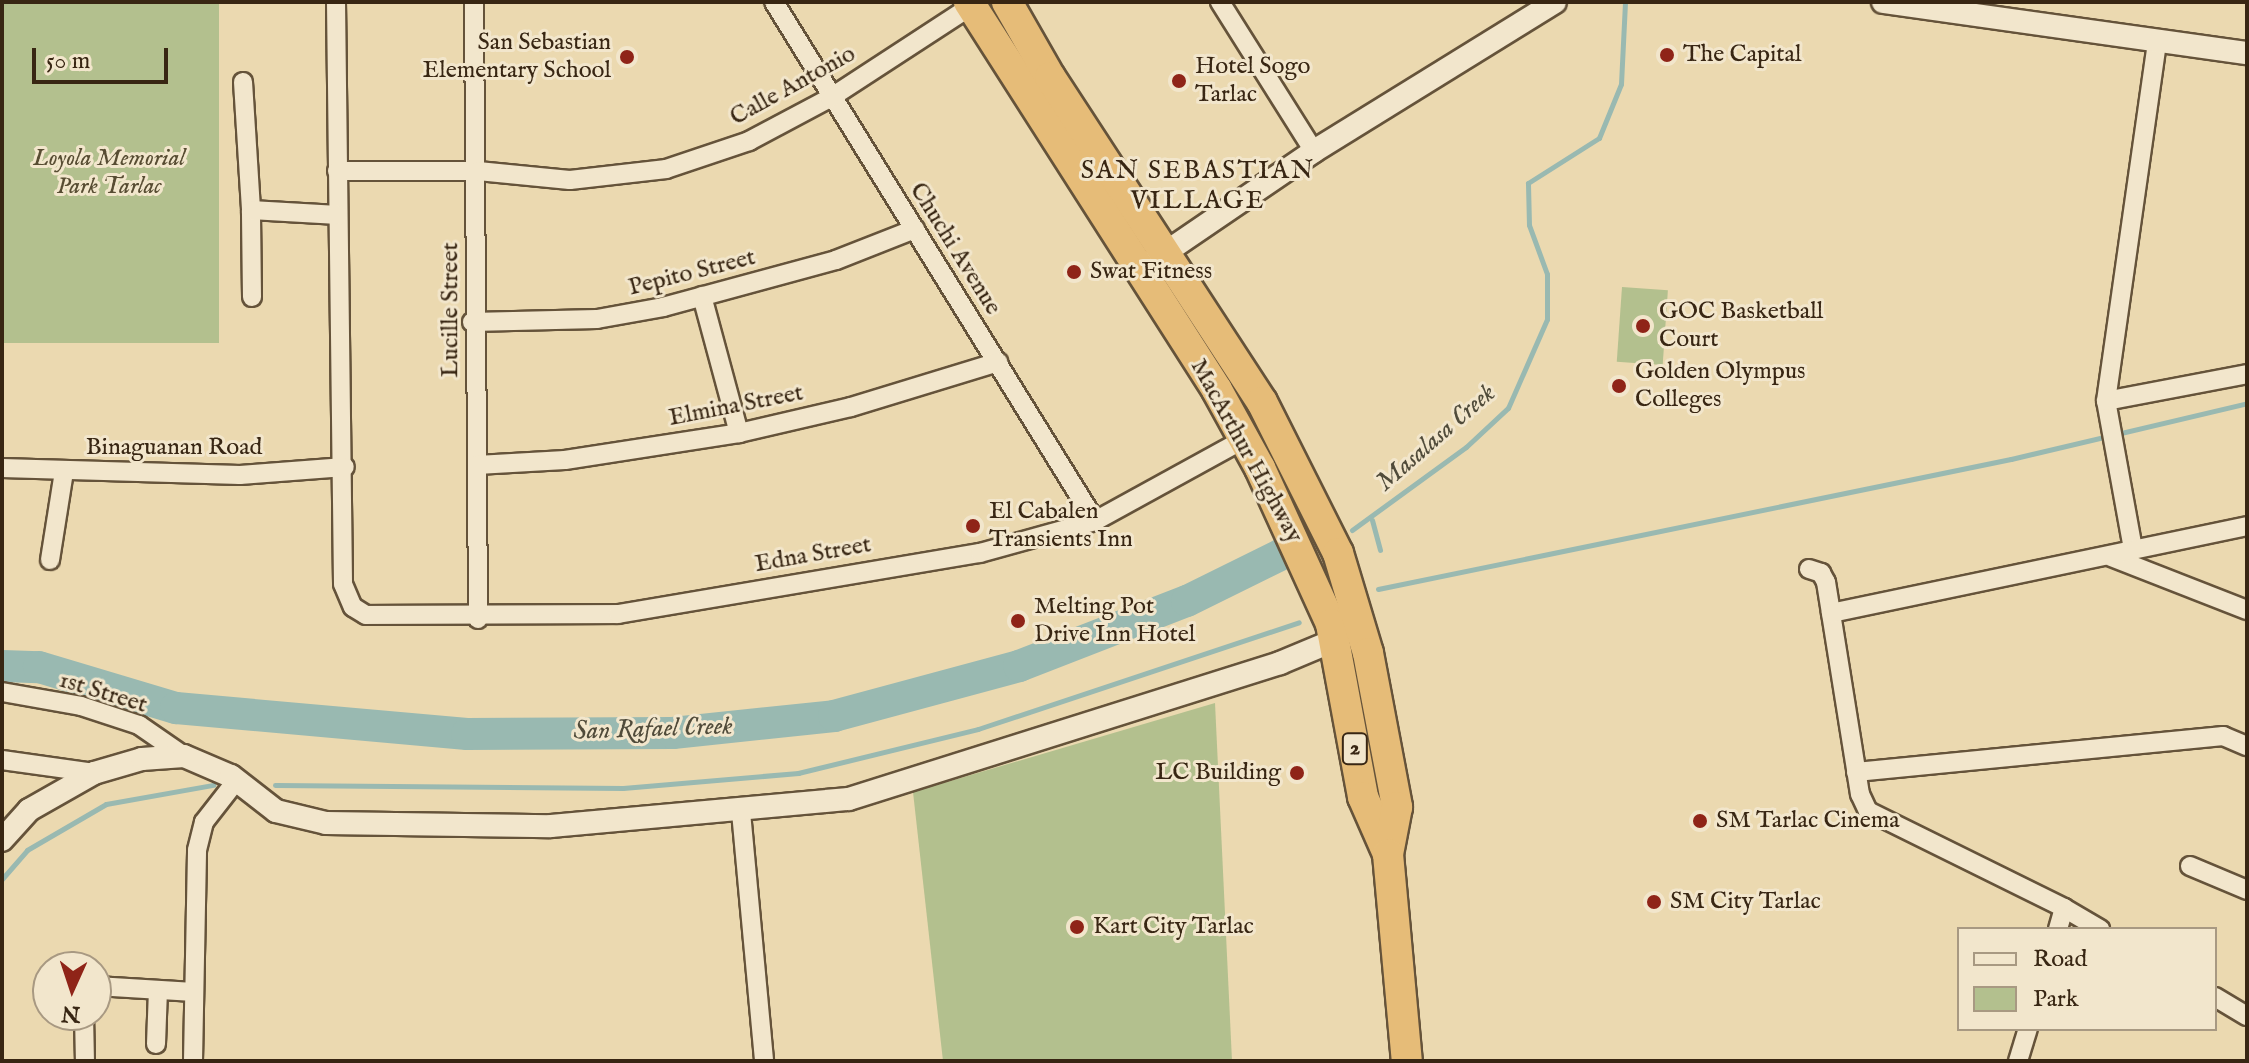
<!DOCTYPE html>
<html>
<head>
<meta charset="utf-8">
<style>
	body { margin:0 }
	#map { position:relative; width:2249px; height:1063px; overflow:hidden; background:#ebd9b0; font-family:"IM FELL English",serif }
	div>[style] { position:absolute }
	.green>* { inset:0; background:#b3c08e; transform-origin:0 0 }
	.stream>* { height:5px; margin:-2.5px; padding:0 2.5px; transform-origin:2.5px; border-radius:2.5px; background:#99b9b1 }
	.river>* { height:32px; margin:-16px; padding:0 16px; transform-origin:16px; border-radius:16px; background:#99b9b1 }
	.roads { filter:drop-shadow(2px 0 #65533a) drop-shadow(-2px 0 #65533a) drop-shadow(0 2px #65533a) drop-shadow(0 -2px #65533a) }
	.minor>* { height:18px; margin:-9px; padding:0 9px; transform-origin:9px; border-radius:9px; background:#f2e6cc }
	.tertiary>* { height:22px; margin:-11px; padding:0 11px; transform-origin:11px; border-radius:11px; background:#f2e6cc }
	.trunk>* { height:30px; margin:-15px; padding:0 15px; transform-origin:15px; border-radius:15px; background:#e6bc78 }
	.dots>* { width:22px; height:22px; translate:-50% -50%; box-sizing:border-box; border:4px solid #f2e6cc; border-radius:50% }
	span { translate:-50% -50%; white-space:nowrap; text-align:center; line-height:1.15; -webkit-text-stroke:6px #f2e6cc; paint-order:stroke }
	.shield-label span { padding:2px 6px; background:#f2e6cc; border:2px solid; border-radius:6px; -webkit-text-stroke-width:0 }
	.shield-label { font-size:22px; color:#382613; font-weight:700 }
	.poi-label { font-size:24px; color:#382613 }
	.right { translate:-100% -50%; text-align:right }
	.left { translate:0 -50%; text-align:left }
	.street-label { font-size:24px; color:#382613 }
	.park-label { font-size:24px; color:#574c32; font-style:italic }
	.neighbourhood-label { font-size:26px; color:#382613; letter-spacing:2px }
	.water-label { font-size:26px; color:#504b3a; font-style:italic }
	.frame { position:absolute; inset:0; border:4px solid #382613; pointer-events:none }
	.legend { position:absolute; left:1957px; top:927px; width:260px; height:104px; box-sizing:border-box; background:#f2e6cc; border:2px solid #a89982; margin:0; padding:10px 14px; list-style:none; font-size:24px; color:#382613 }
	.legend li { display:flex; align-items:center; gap:16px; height:40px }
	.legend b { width:40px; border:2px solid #a89982 }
	.north { position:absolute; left:32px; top:951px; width:80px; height:80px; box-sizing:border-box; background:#f2e6cc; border:2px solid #a89982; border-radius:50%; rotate:183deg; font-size:22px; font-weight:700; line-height:32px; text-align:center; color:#382613 }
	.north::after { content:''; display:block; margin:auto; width:28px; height:36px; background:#8f2418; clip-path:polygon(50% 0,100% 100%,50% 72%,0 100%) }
	.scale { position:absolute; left:32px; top:48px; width:136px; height:36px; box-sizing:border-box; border:4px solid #382613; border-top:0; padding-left:10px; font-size:24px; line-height:28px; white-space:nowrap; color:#382613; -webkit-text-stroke:6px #f2e6cc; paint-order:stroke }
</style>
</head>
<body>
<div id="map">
	<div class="green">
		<i style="left:2px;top:2px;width:217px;height:341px"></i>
		<i style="left:1622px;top:287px;width:46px;height:75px;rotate:4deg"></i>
		<i style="clip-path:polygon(1215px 703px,1232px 1061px,943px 1061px,913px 792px)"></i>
	</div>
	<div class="stream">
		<i style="left:1372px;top:520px;width:31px;rotate:75deg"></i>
		<i style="left:1352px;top:530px;width:141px;rotate:-36.1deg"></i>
		<i style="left:1466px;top:447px;width:57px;rotate:-42.9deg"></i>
		<i style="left:1508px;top:408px;width:97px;rotate:-66.3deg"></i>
		<i style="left:1547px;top:319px;width:45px;rotate:-90deg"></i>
		<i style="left:1547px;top:274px;width:52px;rotate:-110.2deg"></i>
		<i style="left:1529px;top:225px;width:42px;rotate:-91.4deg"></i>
		<i style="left:1528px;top:183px;width:84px;rotate:-32.4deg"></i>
		<i style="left:1599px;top:138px;width:58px;rotate:-67.8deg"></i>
		<i style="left:1621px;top:84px;width:82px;rotate:-87.2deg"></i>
		<i style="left:1378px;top:589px;width:646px;rotate:-11.61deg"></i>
		<i style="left:2011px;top:459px;width:243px;rotate:-13.3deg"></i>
		<i style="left:275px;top:785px;width:348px;rotate:0.5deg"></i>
		<i style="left:623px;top:788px;width:176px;rotate:-4.9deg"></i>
		<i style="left:798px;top:773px;width:185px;rotate:-13.7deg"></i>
		<i style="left:978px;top:729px;width:338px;rotate:-18.4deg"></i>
		<i style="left:2px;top:879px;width:38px;rotate:-49deg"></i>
		<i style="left:27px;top:850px;width:91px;rotate:-30.2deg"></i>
		<i style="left:106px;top:804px;width:109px;rotate:-10.1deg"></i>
	</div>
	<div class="river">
		<i style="left:2px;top:666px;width:37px;rotate:2deg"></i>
		<i style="left:39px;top:667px;width:143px;rotate:16.7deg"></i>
		<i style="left:176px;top:708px;width:292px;rotate:5.1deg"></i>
		<i style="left:467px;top:734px;width:206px;rotate:-0.3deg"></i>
		<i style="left:673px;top:733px;width:162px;rotate:-6deg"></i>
		<i style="left:834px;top:716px;width:192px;rotate:-15.1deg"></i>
		<i style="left:1019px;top:666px;width:180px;rotate:-21.2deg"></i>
		<i style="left:1187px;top:601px;width:104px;rotate:-26.3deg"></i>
	</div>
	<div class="roads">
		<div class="minor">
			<i style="left:336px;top:2px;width:582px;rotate:89.31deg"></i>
			<i style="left:343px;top:584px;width:25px;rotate:67deg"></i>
			<i style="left:353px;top:607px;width:15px;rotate:32deg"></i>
			<i style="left:366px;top:615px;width:252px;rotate:-0.2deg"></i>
			<i style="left:618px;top:614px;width:367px;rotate:-9.6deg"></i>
			<i style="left:980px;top:553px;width:119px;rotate:-15.5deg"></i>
			<i style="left:1095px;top:521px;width:170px;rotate:-28.8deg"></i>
			<i style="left:474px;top:2px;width:617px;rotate:89.63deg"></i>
			<i style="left:774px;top:2px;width:610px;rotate:58.26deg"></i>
			<i style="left:1220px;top:2px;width:176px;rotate:57.8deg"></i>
			<i style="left:243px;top:82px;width:128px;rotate:86.4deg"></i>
			<i style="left:337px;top:171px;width:141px"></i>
			<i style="left:478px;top:171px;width:92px;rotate:5.6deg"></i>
			<i style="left:570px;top:180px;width:97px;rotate:-6.5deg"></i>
			<i style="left:666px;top:169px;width:88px;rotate:-18.6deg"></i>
			<i style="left:749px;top:141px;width:92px;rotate:-28deg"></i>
			<i style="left:830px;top:98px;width:168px;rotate:-33.1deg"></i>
			<i style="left:702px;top:296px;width:142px;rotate:74.9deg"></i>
			<i style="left:252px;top:297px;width:87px;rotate:-90.7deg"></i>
			<i style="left:251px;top:210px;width:87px;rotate:3.3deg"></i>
			<i style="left:472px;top:322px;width:125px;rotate:-1.4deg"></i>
			<i style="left:597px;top:319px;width:67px;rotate:-10.3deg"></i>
			<i style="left:663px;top:307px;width:179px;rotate:-15.2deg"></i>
			<i style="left:836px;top:260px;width:85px;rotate:-21.4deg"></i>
			<i style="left:2106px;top:401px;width:144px;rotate:-10.8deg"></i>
			<i style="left:477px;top:465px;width:88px;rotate:-3.3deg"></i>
			<i style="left:565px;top:460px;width:176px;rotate:-8.8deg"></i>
			<i style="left:739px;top:433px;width:115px;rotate:-13.1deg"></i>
			<i style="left:851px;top:407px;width:154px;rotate:-17deg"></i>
			<i style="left:2px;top:468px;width:238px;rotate:1.7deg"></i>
			<i style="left:240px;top:475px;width:105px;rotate:-4.4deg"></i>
			<i style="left:2133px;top:549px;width:150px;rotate:-100.3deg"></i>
			<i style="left:2106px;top:401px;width:363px;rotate:-81.9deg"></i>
			<i style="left:2111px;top:557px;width:146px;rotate:21.3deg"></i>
			<i style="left:50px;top:560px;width:89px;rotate:-81deg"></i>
			<i style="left:1809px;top:569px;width:13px;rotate:18deg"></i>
			<i style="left:1821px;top:573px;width:10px;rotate:61deg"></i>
			<i style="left:1826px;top:582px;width:215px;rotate:80.9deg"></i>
			<i style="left:1860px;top:794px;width:19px;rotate:65deg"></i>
			<i style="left:1868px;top:811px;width:219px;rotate:26.3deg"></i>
			<i style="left:2064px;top:908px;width:22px;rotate:106deg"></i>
			<i style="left:1831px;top:613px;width:425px;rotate:-11.8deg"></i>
			<i style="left:2px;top:692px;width:80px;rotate:10deg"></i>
			<i style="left:81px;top:706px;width:61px;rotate:18.1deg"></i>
			<i style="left:139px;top:725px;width:55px;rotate:34.6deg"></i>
			<i style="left:2px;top:760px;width:93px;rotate:8deg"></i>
			<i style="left:1856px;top:772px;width:369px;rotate:-5.6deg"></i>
			<i style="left:2223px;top:736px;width:26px;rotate:23deg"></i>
			<i style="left:741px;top:812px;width:250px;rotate:84.7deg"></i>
			<i style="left:2190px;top:866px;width:62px;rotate:22.8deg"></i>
			<i style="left:2064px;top:908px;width:42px;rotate:30.3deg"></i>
			<i style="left:96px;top:986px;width:98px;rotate:3.5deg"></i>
			<i style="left:2215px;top:997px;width:37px;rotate:31deg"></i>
			<i style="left:84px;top:1015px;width:46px;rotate:88.8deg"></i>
			<i style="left:156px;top:1044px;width:54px;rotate:-87.9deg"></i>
			<i style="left:193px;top:1061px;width:211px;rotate:-88.9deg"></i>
			<i style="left:197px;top:850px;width:29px;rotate:-76deg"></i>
			<i style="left:204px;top:822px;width:52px;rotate:-52deg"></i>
			<i style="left:2018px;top:1061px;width:34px;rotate:-73deg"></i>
		</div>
		<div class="tertiary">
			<i style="left:1883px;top:2px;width:368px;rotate:8deg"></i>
			<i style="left:1153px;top:261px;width:195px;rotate:-34.3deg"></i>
			<i style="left:1314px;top:151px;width:283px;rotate:-31.7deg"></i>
			<i style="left:2px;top:840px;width:40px;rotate:-48deg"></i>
			<i style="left:29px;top:810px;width:75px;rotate:-29.6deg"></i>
			<i style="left:94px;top:773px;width:50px;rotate:-16.3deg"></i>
			<i style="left:142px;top:759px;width:42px;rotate:-4.1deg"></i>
			<i style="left:184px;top:756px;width:51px;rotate:23.1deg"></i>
			<i style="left:231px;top:776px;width:57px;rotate:37.9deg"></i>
			<i style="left:276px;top:811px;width:51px;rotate:13.5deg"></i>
			<i style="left:326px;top:823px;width:225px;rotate:0.8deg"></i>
			<i style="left:551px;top:826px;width:299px;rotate:-5.2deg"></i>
			<i style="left:849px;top:799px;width:452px;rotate:-17.5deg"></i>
			<i style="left:1280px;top:663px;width:60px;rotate:-22.7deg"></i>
		</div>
		<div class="trunk">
			<i style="left:969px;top:2px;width:460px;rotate:57.4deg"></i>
			<i style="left:1217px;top:390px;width:89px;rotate:61.1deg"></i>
			<i style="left:1260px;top:468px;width:171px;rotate:65.5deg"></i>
			<i style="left:1331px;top:624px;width:176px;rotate:79.5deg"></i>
			<i style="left:1363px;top:797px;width:62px;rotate:66.3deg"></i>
			<i style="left:1007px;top:2px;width:86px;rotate:60.2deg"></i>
			<i style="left:1050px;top:77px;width:388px;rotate:56.9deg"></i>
			<i style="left:1262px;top:402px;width:169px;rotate:63.3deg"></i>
			<i style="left:1338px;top:553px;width:104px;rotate:73.3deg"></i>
			<i style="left:1368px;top:653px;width:157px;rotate:79.3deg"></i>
			<i style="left:1397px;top:807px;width:48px;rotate:100.8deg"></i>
			<i style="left:1388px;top:854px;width:208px;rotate:84.8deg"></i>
		</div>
	</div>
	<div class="dots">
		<i style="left:1667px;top:55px;background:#8f2418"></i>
		<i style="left:627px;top:57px;background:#8f2418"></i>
		<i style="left:1179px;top:81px;background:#8f2418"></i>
		<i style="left:1074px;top:272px;background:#8f2418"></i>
		<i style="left:1643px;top:326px;background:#8f2418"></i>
		<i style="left:1619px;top:386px;background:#8f2418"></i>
		<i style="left:973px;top:526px;background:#8f2418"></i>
		<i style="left:1018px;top:621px;background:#8f2418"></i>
		<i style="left:1297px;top:773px;background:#8f2418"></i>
		<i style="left:1700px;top:821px;background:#8f2418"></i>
		<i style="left:1654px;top:902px;background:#8f2418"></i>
		<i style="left:1077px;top:927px;background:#8f2418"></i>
	</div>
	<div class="shield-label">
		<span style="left:1355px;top:749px">2</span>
	</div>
	<div class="poi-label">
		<span class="right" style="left:611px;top:57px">San Sebastian<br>Elementary School</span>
		<span class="left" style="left:1683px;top:55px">The Capital</span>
		<span class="left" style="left:1195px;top:81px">Hotel Sogo<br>Tarlac</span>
		<span class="left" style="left:1090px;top:272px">Swat Fitness</span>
		<span class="left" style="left:1659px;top:326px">GOC Basketball<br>Court</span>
		<span class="left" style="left:1635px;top:386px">Golden Olympus<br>Colleges</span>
		<span class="left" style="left:989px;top:526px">El Cabalen<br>Transients Inn</span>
		<span class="left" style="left:1034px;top:621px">Melting Pot<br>Drive Inn Hotel</span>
		<span class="right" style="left:1281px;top:773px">LC Building</span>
		<span class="left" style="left:1716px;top:821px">SM Tarlac Cinema</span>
		<span class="left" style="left:1670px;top:902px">SM City Tarlac</span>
		<span class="left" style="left:1093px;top:927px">Kart City Tarlac</span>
	</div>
	<div class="street-label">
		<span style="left:793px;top:86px;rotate:-29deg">Calle Antonio</span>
		<span style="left:955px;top:249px;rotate:58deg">Chuchi Avenue</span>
		<span style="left:692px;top:273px;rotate:-14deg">Pepito Street</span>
		<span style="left:451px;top:310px;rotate:-90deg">Lucille Street</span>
		<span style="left:736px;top:406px;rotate:-11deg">Elmina Street</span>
		<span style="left:174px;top:448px">Binaguanan Road</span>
		<span style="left:1246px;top:451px;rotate:61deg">MacArthur Highway</span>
		<span style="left:813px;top:555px;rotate:-10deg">Edna Street</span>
		<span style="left:103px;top:693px;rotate:17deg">1st Street</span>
	</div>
	<div class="park-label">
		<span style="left:109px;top:173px">Loyola Memorial<br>Park Tarlac</span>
	</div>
	<div class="neighbourhood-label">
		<span style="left:1198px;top:186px">SAN SEBASTIAN<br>VILLAGE</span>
	</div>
	<div class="water-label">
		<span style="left:1436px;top:438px;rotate:-41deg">Masalasa Creek</span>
		<span style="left:653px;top:729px;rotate:-2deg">San Rafael Creek</span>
	</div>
	<div class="frame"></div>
	<ul class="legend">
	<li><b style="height:10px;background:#f2e6cc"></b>Road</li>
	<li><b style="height:22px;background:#b3c08e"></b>Park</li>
	</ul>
	<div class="north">N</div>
	<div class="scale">50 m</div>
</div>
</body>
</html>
